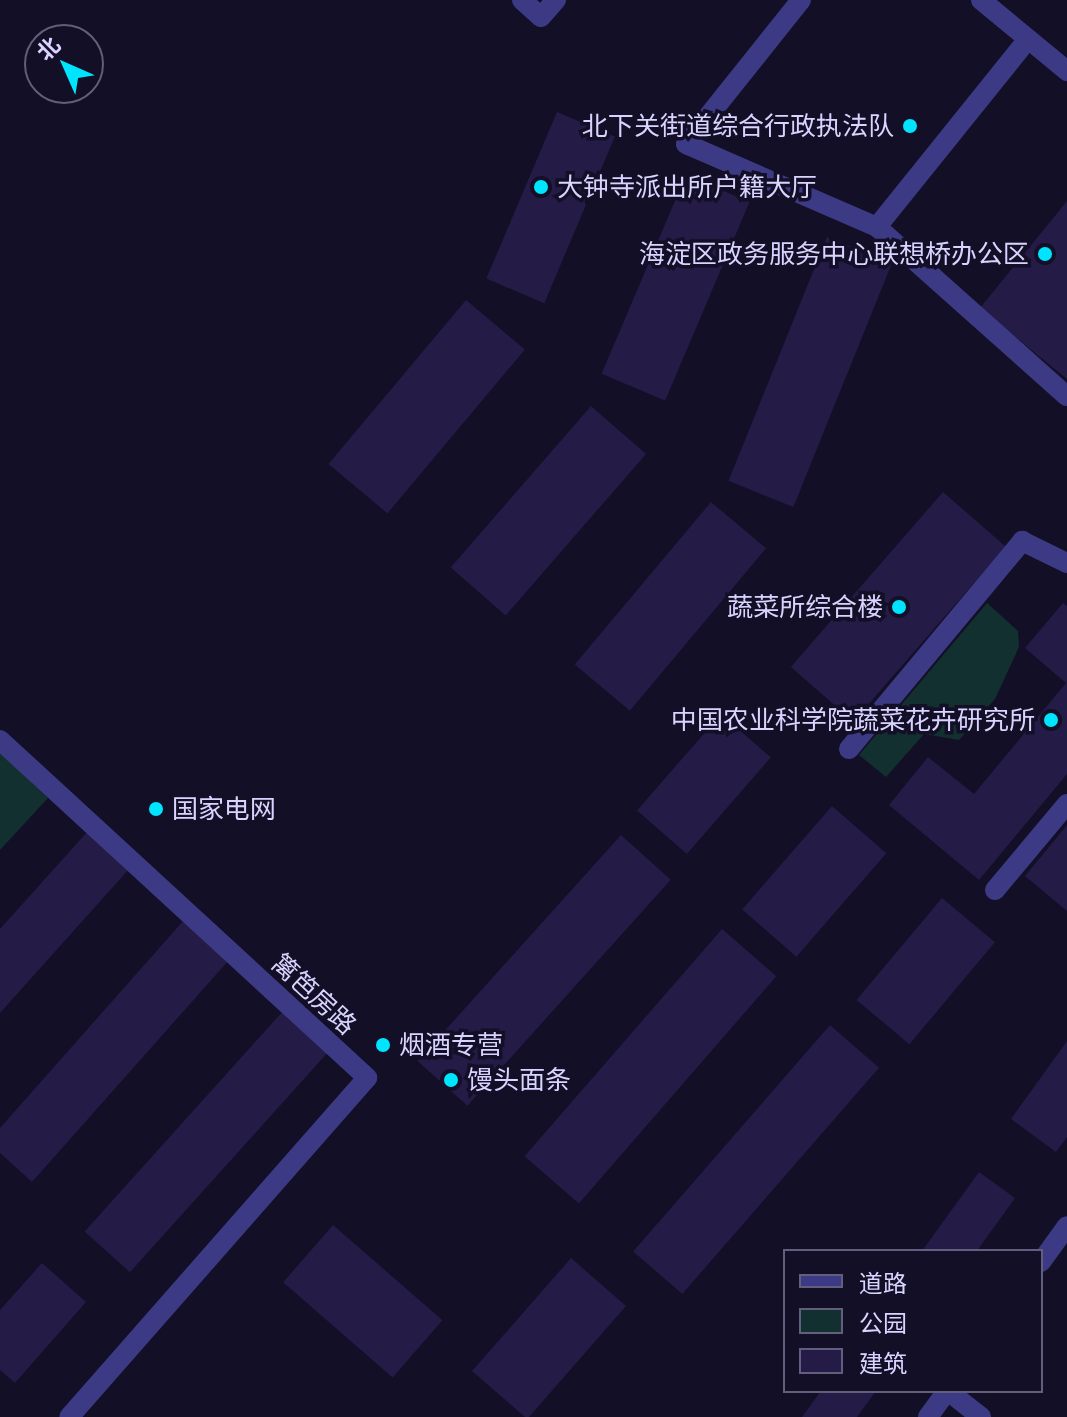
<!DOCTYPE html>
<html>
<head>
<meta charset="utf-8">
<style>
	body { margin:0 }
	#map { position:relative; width:1067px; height:1417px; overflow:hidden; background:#130f26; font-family:"Public Sans","Noto Sans SC",sans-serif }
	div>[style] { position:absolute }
	.green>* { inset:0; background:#12302f }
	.building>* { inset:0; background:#241b47; transform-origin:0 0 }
	.minor>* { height:20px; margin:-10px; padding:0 10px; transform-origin:10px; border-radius:10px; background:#3d3a85 }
	.dots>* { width:22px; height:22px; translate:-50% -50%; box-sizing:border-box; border:4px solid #130f26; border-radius:50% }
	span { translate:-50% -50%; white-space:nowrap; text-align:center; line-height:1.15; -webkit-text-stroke:7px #130f26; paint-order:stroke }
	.poi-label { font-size:26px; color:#d9d4ff }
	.right { translate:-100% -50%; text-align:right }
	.left { translate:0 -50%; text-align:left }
	.street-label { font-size:26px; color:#d9d4ff }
	.legend { position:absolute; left:783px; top:1249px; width:260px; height:144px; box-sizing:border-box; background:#130f26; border:2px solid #625e7d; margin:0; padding:10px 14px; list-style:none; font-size:24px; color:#d9d4ff }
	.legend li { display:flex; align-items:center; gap:16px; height:40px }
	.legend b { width:40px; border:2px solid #625e7d }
	.north { position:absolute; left:24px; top:24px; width:80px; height:80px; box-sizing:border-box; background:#130f26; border:2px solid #625e7d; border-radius:50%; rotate:315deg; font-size:22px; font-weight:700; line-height:32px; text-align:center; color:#d9d4ff }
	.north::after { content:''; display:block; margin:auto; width:28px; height:36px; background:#00e5ff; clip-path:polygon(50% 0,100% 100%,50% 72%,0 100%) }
</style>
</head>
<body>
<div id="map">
	<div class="green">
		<i style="clip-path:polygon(987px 603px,1018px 631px,1019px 647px,995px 699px,959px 740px,924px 734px,886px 777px,859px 755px)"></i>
		<i style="clip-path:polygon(0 752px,48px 798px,0 850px)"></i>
	</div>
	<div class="building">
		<i style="left:557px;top:112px;width:63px;height:181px;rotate:23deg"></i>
		<i style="left:686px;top:175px;width:69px;height:216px;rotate:23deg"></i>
		<i style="clip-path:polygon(1067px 201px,1067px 379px,980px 308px)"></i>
		<i style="left:827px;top:237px;width:70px;height:263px;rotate:22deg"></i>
		<i style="left:466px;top:300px;width:77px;height:214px;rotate:40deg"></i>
		<i style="left:591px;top:406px;width:73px;height:214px;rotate:41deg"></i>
		<i style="left:943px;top:492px;width:83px;height:232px;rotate:41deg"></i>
		<i style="left:711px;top:502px;width:72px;height:212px;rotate:40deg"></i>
		<i style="clip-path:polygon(1063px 603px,1067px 606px,1067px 774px,979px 880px,889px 805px,928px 757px,974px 794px,1066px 683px,1025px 648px)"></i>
		<i style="left:721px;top:714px;width:66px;height:128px;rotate:41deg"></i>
		<i style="left:832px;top:806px;width:72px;height:137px;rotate:41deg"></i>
		<i style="clip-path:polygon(1067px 825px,1067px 911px,1025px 876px)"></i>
		<i style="clip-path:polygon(88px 831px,130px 868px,0 1013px,0 929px)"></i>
		<i style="left:621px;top:835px;width:67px;height:304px;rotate:42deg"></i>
		<i style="left:942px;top:898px;width:69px;height:133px;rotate:40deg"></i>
		<i style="clip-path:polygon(184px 920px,229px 960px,32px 1182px,0 1153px,0 1128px)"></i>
		<i style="left:722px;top:929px;width:72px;height:301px;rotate:41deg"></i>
		<i style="left:284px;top:1010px;width:61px;height:298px;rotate:42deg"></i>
		<i style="left:830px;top:1025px;width:65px;height:300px;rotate:41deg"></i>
		<i style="clip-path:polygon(1067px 1041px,1067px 1137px,1056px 1152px,1011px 1119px)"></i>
		<i style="clip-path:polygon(979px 1172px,1015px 1198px,977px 1251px,922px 1251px)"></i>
		<i style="left:333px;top:1225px;width:145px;height:76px;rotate:41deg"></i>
		<i style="clip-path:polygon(571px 1258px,626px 1306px,529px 1417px,525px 1417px,472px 1371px)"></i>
		<i style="clip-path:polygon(42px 1263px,86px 1302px,15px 1383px,0 1370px,0 1310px)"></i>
		<i style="clip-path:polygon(821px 1391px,876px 1391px,857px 1417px,802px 1417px)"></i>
	</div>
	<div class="minor">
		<i style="left:522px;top:0;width:25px;rotate:42deg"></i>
		<i style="left:541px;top:17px;width:23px;rotate:-49deg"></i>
		<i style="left:801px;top:0;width:184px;rotate:128.6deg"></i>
		<i style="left:686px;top:144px;width:208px;rotate:23.5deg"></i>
		<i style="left:981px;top:0;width:112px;rotate:39.5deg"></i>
		<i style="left:1028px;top:39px;width:241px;rotate:128.8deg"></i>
		<i style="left:877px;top:227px;width:254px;rotate:41.7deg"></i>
		<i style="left:0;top:740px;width:499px;rotate:42.6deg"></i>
		<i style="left:367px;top:1078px;width:451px;rotate:131.3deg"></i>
		<i style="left:849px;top:749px;width:271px;rotate:-50.2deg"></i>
		<i style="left:1022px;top:541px;width:50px;rotate:26.1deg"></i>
		<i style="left:995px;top:890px;width:112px;rotate:-50.1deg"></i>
		<i style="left:1041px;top:1262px;width:44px;rotate:-54.2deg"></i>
		<i style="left:948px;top:1391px;width:42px;rotate:38.2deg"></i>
		<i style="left:928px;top:1417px;width:32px;rotate:-54deg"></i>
	</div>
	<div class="dots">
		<i style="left:910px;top:126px;background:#00e5ff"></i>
		<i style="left:541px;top:187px;background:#00e5ff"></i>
		<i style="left:1045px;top:254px;background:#00e5ff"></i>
		<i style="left:899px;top:607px;background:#00e5ff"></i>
		<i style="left:1051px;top:720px;background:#00e5ff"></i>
		<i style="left:156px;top:809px;background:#00e5ff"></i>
		<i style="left:383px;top:1045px;background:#00e5ff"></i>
		<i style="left:451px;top:1080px;background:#00e5ff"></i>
	</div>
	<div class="poi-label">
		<span class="right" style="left:894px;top:126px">北下关街道综合行政执法队</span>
		<span class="left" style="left:557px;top:187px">大钟寺派出所户籍大厅</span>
		<span class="right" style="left:1029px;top:254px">海淀区政务服务中心联想桥办公区</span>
		<span class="right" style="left:883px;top:607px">蔬菜所综合楼</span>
		<span class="right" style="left:1035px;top:720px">中国农业科学院蔬菜花卉研究所</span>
		<span class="left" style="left:172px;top:809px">国家电网</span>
		<span class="left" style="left:399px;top:1045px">烟酒专营</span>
		<span class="left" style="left:467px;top:1080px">馒头面条</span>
	</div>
	<div class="street-label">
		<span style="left:314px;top:994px;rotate:43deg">篱笆房路</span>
	</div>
	<ul class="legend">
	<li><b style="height:10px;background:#3d3a85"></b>道路</li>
	<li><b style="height:22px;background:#12302f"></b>公园</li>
	<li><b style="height:22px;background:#241b47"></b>建筑</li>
	</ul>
	<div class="north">北</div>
</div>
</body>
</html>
